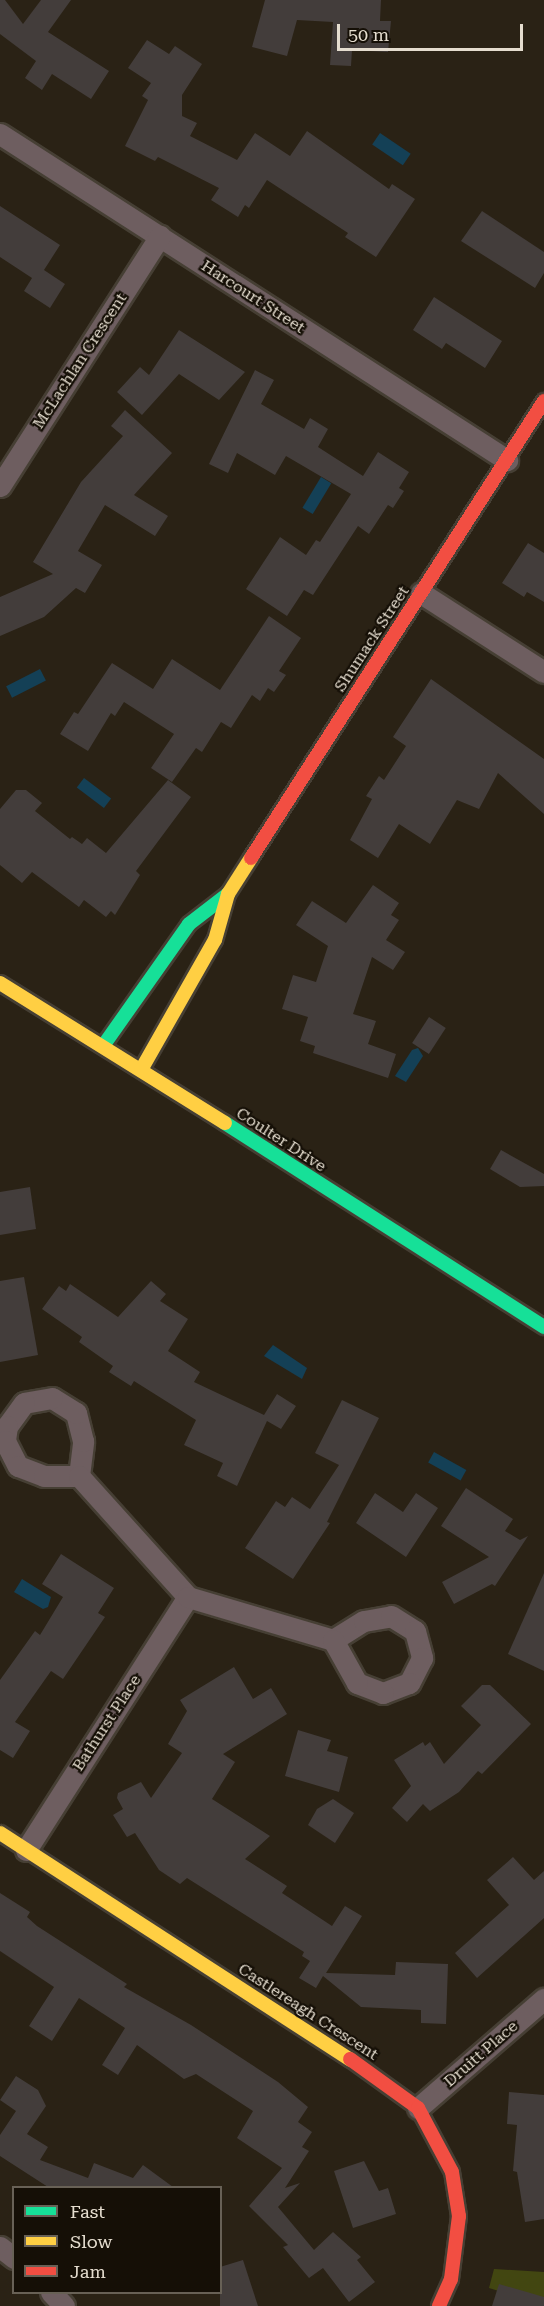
<!DOCTYPE html>
<html>
<head>
<meta charset="utf-8">
<style>
	body { margin:0 }
	#map { position:relative; width:544px; height:2306px; overflow:hidden; background:#2a2215; font-family:"Roboto Serif",serif }
	div>[style] { position:absolute }
	.green>* { inset:0; background:#424611 }
	.water>* { inset:0; background:#144056; transform-origin:0 0 }
	.building>* { inset:0; background:#433d3b; transform-origin:0 0 }
	.roads { filter:drop-shadow(2px 0 #463f34) drop-shadow(-2px 0 #463f34) drop-shadow(0 2px #463f34) drop-shadow(0 -2px #463f34) }
	.street>* { height:21px; margin:-10.5px; padding:0 10.5px; transform-origin:10.5px; border-radius:10.5px; background:#6e5e60 }
	.fast>* { height:14px; margin:-7px; padding:0 7px; transform-origin:7px; border-radius:7px; background:#16e098 }
	.slow>* { height:14px; margin:-7px; padding:0 7px; transform-origin:7px; border-radius:7px; background:#ffcf43 }
	.jam>* { height:14px; margin:-7px; padding:0 7px; transform-origin:7px; border-radius:7px; background:#f24e42 }
	span { translate:-50% -50%; white-space:nowrap; text-align:center; line-height:1.15; -webkit-text-stroke:4.5px #150f06; paint-order:stroke }
	.street-label { font-size:16px; color:#e5ddcf }
	.legend { position:absolute; left:12px; top:2186px; width:210px; height:108px; box-sizing:border-box; background:#150f06; border:2px solid #686156; margin:0; padding:8px 10px; list-style:none; font-size:18px; color:#e5ddcf }
	.legend li { display:flex; align-items:center; gap:12px; height:30px }
	.legend b { width:30px; border:2px solid #686156 }
	.scale { position:absolute; left:337px; top:24px; width:186px; height:27px; box-sizing:border-box; border:3px solid #e5ddcf; border-top:0; padding-left:8px; font-size:18px; line-height:21px; white-space:nowrap; color:#e5ddcf; -webkit-text-stroke:4px #150f06; paint-order:stroke }
</style>
</head>
<body>
<div id="map">
	<div class="green">
		<i style="clip-path:polygon(494px 2269px,544px 2272px,544px 2305px,489px 2288px)"></i>
	</div>
	<div class="water">
		<i style="left:380px;top:133px;width:37px;height:14px;rotate:34deg"></i>
		<i style="left:321px;top:477px;width:12px;height:36px;rotate:31deg"></i>
		<i style="left:40px;top:669px;width:13px;height:38px;rotate:63deg"></i>
		<i style="left:84px;top:778px;width:34px;height:12px;rotate:37deg"></i>
		<i style="clip-path:polygon(418px 1048px,423px 1056px,406px 1082px,395px 1076px,412px 1050px)"></i>
		<i style="clip-path:polygon(273px 1345px,307px 1368px,302px 1379px,264px 1356px)"></i>
		<i style="left:434px;top:1452px;width:37px;height:12px;rotate:29deg"></i>
		<i style="clip-path:polygon(22px 1579px,51px 1597px,48px 1607px,43px 1609px,14px 1592px)"></i>
	</div>
	<div class="building">
		<i style="clip-path:polygon(0 0,5px 0,23px 24px,41px 0,71px 0,48px 32px,109px 71px,91px 99px,52px 74px,42px 90px,25px 78px,36px 61px,0 34px)"></i>
		<i style="clip-path:polygon(265px 0,381px 0,380px 21px,391px 21px,388px 52px,352px 50px,351px 66px,330px 65px,333px 22px,297px 20px,287px 56px,252px 47px)"></i>
		<i style="clip-path:polygon(147px 40px,169px 54px,175px 46px,202px 64px,182px 95px,182px 116px,197px 123px,190px 136px,237px 160px,255px 133px,290px 156px,307px 131px,389px 189px,392px 184px,415px 199px,376px 257px,345px 237px,348px 233px,267px 180px,249px 208px,245px 205px,238px 217px,211px 200px,219px 188px,158px 157px,155px 161px,125px 146px,148px 100px,142px 96px,151px 83px,128px 68px)"></i>
		<i style="clip-path:polygon(0 206px,60px 245px,44px 270px,65px 284px,50px 308px,24px 291px,32px 278px,0 257px)"></i>
		<i style="clip-path:polygon(482px 211px,544px 252px,544px 273px,535px 288px,461px 241px)"></i>
		<i style="clip-path:polygon(434px 297px,502px 341px,485px 368px,446px 343px,442px 349px,413px 330px)"></i>
		<i style="clip-path:polygon(179px 330px,245px 372px,219px 400px,179px 374px,142px 415px,117px 392px,140px 367px,149px 375px)"></i>
		<i style="clip-path:polygon(255px 370px,274px 380px,261px 404px,304px 429px,310px 418px,328px 429px,318px 447px,363px 476px,378px 452px,409px 472px,399px 488px,404px 491px,393px 508px,388px 505px,369px 534px,358px 526px,313px 595px,304px 590px,287px 616px,246px 589px,280px 537px,306px 555px,316px 540px,320px 542px,351px 494px,286px 456px,275px 475px,237px 453px,228px 473px,209px 464px)"></i>
		<i style="clip-path:polygon(125px 410px,172px 453px,134px 495px,168px 516px,155px 536px,105px 505px,78px 551px,102px 565px,85px 593px,76px 588px,44px 617px,0 636px,0 597px,53px 574px,33px 562px,81px 482px,123px 436px,111px 426px)"></i>
		<i style="clip-path:polygon(528px 543px,544px 553px,544px 602px,527px 592px,524px 597px,502px 583px)"></i>
		<i style="clip-path:polygon(269px 616px,301px 638px,279px 671px,286px 675px,274px 692px,268px 688px,260px 701px,252px 695px,231px 728px,221px 722px,202px 752px,196px 748px,172px 782px,151px 768px,174px 734px,124px 702px,115px 716px,111px 713px,88px 751px,60px 734px,74px 712px,78px 714px,112px 663px,153px 689px,172px 659px,220px 690px)"></i>
		<i style="clip-path:polygon(431px 679px,544px 759px,544px 814px,498px 773px,479px 809px,457px 800px,430px 844px,399px 824px,378px 858px,350px 840px,372px 799px,366px 796px,379px 776px,384px 780px,406px 746px,393px 737px)"></i>
		<i style="clip-path:polygon(168px 780px,191px 797px,136px 871px,140px 875px,115px 915px,111px 911px,106px 917px,84px 900px,79px 907px,32px 872px,22px 883px,0 865px,0 809px,16px 790px,26px 790px,42px 803px,35px 811px,70px 839px,72px 837px,82px 844px,87px 838px,106px 853px)"></i>
		<i style="clip-path:polygon(373px 885px,399px 903px,391px 915px,399px 920px,386px 940px,405px 952px,393px 970px,372px 957px,353px 1014px,376px 1021px,368px 1044px,396px 1054px,388px 1078px,313px 1053px,315px 1046px,300px 1041px,308px 1017px,282px 1009px,293px 975px,316px 982px,328px 946px,296px 925px,312px 901px,346px 923px)"></i>
		<i style="left:429px;top:1017px;width:20px;height:31px;rotate:33deg"></i>
		<i style="clip-path:polygon(501px 1150px,544px 1174px,544px 1186px,520px 1187px,490px 1169px)"></i>
		<i style="clip-path:polygon(30px 1187px,36px 1229px,0 1235px,0 1192px)"></i>
		<i style="clip-path:polygon(24px 1277px,38px 1355px,0 1362px,0 1281px)"></i>
		<i style="clip-path:polygon(151px 1281px,166px 1294px,160px 1301px,188px 1319px,168px 1351px,200px 1372px,194px 1382px,264px 1415px,277px 1394px,296px 1406px,281px 1429px,267px 1421px,237px 1486px,217px 1476px,223px 1463px,184px 1445px,196px 1420px,134px 1381px,131px 1386px,109px 1372px,113px 1366px,79px 1342px,82px 1337px,42px 1309px,59px 1286px,66px 1291px,70px 1284px,118px 1317px)"></i>
		<i style="clip-path:polygon(342px 1400px,379px 1418px,327px 1522px,330px 1523px,293px 1579px,245px 1548px,276px 1501px,285px 1507px,292px 1497px,310px 1509px,339px 1465px,315px 1453px)"></i>
		<i style="clip-path:polygon(466px 1488px,513px 1519px,505px 1531px,520px 1540px,528px 1536px,495px 1586px,492px 1584px,454px 1604px,442px 1582px,489px 1557px,441px 1526px)"></i>
		<i style="clip-path:polygon(375px 1493px,403px 1512px,416px 1493px,438px 1508px,406px 1557px,356px 1523px)"></i>
		<i style="clip-path:polygon(61px 1554px,114px 1588px,98px 1613px,105px 1617px,63px 1679px,51px 1671px,15px 1722px,30px 1731px,13px 1758px,0 1750px,0 1680px,35px 1631px,40px 1635px,63px 1597px,42px 1584px)"></i>
		<i style="clip-path:polygon(544px 1573px,544px 1671px,508px 1654px)"></i>
		<i style="clip-path:polygon(234px 1667px,253px 1699px,271px 1688px,287px 1714px,223px 1754px,235px 1762px,212px 1799px,270px 1836px,245px 1859px,287px 1886px,282px 1893px,332px 1926px,345px 1906px,362px 1916px,326px 1973px,395px 1975px,396px 1962px,448px 1964px,446px 2024px,421px 2023px,421px 2010px,361px 2007px,323px 1976px,316px 1988px,299px 1978px,310px 1961px,302px 1956px,304px 1952px,187px 1878px,180px 1884px,159px 1870px,135px 1833px,127px 1837px,113px 1815px,123px 1809px,117px 1798px,118px 1793px,141px 1782px,151px 1798px,182px 1753px,168px 1744px,187px 1711px,180px 1700px)"></i>
		<i style="clip-path:polygon(482px 1685px,490px 1685px,531px 1724px,482px 1774px,478px 1771px,459px 1792px,430px 1811px,423px 1804px,407px 1822px,392px 1808px,411px 1786px,394px 1760px,423px 1742px,425px 1746px,430px 1742px,444px 1764px,481px 1725px,461px 1706px)"></i>
		<i style="clip-path:polygon(298px 1730px,331px 1740px,327px 1751px,348px 1757px,339px 1792px,285px 1776px)"></i>
		<i style="clip-path:polygon(333px 1799px,354px 1813px,335px 1843px,308px 1825px,317px 1809px)"></i>
		<i style="clip-path:polygon(513px 1857px,534px 1880px,544px 1871px,544px 1918px,477px 1978px,455px 1953px,509px 1905px,487px 1880px)"></i>
		<i style="clip-path:polygon(0 1893px,30px 1912px,27px 1917px,37px 1926px,127px 1984px,124px 1987px,191px 2025px,278px 2082px,308px 2107px,298px 2122px,312px 2132px,302px 2147px,309px 2151px,285px 2188px,300px 2183px,278px 2207px,314px 2250px,333px 2232px,361px 2257px,357px 2260px,375px 2282px,349px 2302px,323px 2268px,309px 2278px,283px 2247px,288px 2245px,249px 2206px,282px 2168px,237px 2138px,253px 2111px,196px 2074px,184px 2079px,137px 2045px,118px 2075px,102px 2065px,125px 2028px,79px 1998px,52px 2041px,29px 2026px,54px 1987px,0 1951px)"></i>
		<i style="clip-path:polygon(16px 2076px,38px 2090px,46px 2106px,27px 2134px,48px 2147px,40px 2160px,88px 2178px,94px 2163px,133px 2178px,143px 2165px,173px 2187px,48px 2187px,0 2156px,0 2135px,16px 2111px,0 2100px)"></i>
		<i style="clip-path:polygon(509px 2092px,544px 2095px,544px 2219px,525px 2222px,517px 2172px,513px 2171px,517px 2125px,507px 2124px)"></i>
		<i style="clip-path:polygon(364px 2161px,379px 2191px,388px 2188px,396px 2214px,353px 2228px,334px 2171px)"></i>
		<i style="clip-path:polygon(243px 2260px,258px 2306px,220px 2306px,220px 2267px)"></i>
		<i style="clip-path:polygon(499px 2284px,544px 2297px,544px 2306px,492px 2306px)"></i>
	</div>
	<div class="roads">
		<div class="street">
			<i style="left:0;top:134px;width:603px;rotate:32.74deg"></i>
			<i style="left:0;top:486px;width:297px;rotate:-57.4deg"></i>
			<i style="left:421px;top:593px;width:146px;rotate:32.7deg"></i>
			<i style="left:79px;top:1476px;width:35px;rotate:-83deg"></i>
			<i style="left:83px;top:1441px;width:29px;rotate:-104deg"></i>
			<i style="left:76px;top:1413px;width:28px;rotate:-148deg"></i>
			<i style="left:52px;top:1398px;width:28px;rotate:170deg"></i>
			<i style="left:24px;top:1403px;width:29px;rotate:126deg"></i>
			<i style="left:7px;top:1426px;width:15px;rotate:98deg"></i>
			<i style="left:5px;top:1441px;width:28px;rotate:63deg"></i>
			<i style="left:18px;top:1466px;width:28px;rotate:21deg"></i>
			<i style="left:44px;top:1476px;width:35px"></i>
			<i style="left:79px;top:1476px;width:163px;rotate:48deg"></i>
			<i style="left:26px;top:1850px;width:300px;rotate:-57.4deg"></i>
			<i style="left:188px;top:1597px;width:151px;rotate:16.5deg"></i>
			<i style="left:333px;top:1640px;width:36px;rotate:-32deg"></i>
			<i style="left:364px;top:1621px;width:27px;rotate:-10deg"></i>
			<i style="left:391px;top:1616px;width:28px;rotate:32deg"></i>
			<i style="left:415px;top:1631px;width:28px;rotate:75deg"></i>
			<i style="left:422px;top:1658px;width:28px;rotate:117deg"></i>
			<i style="left:409px;top:1683px;width:28px;rotate:159deg"></i>
			<i style="left:383px;top:1693px;width:28px;rotate:-159deg"></i>
			<i style="left:357px;top:1683px;width:49px;rotate:-119.2deg"></i>
			<i style="left:418px;top:2108px;width:167px;rotate:-40.9deg"></i>
			<i style="left:0;top:2247px;width:18px;rotate:38deg"></i>
			<i style="left:51px;top:2292px;width:19px;rotate:47deg"></i>
		</div>
		<div class="fast">
			<i style="left:103px;top:1046px;width:149px;rotate:-54.8deg"></i>
			<i style="left:189px;top:924px;width:49px;rotate:-37.6deg"></i>
			<i style="left:225px;top:1123px;width:379px;rotate:32.6deg"></i>
		</div>
		<div class="slow">
			<i style="left:0;top:983px;width:265px;rotate:31.9deg"></i>
			<i style="left:141px;top:1070px;width:150px;rotate:-60.4deg"></i>
			<i style="left:215px;top:940px;width:48px;rotate:-74.2deg"></i>
			<i style="left:228px;top:894px;width:43px;rotate:-57.4deg"></i>
			<i style="left:0;top:1833px;width:417px;rotate:32.9deg"></i>
		</div>
		<div class="jam">
			<i style="left:251px;top:858px;width:543px;rotate:-57.33deg"></i>
			<i style="left:350px;top:2059px;width:84px;rotate:35.8deg"></i>
			<i style="left:418px;top:2108px;width:72px;rotate:62deg"></i>
			<i style="left:452px;top:2172px;width:45px;rotate:81deg"></i>
			<i style="left:459px;top:2216px;width:64px;rotate:97.2deg"></i>
			<i style="left:451px;top:2279px;width:30px;rotate:114deg"></i>
		</div>
	</div>
	<div class="street-label">
		<span style="left:253px;top:297px;rotate:33deg">Harcourt Street</span>
		<span style="left:80px;top:361px;rotate:-57deg">McLachlan Crescent</span>
		<span style="left:372px;top:639px;rotate:-57deg">Shumack Street</span>
		<span style="left:281px;top:1140px;rotate:33deg">Coulter Drive</span>
		<span style="left:107px;top:1723px;rotate:-57deg">Bathurst Place</span>
		<span style="left:308px;top:2012px;rotate:33deg">Castlereagh Crescent</span>
		<span style="left:481px;top:2054px;rotate:-41deg">Druitt Place</span>
	</div>
	<ul class="legend">
	<li><b style="height:8px;background:#16e098"></b>Fast</li>
	<li><b style="height:8px;background:#ffcf43"></b>Slow</li>
	<li><b style="height:8px;background:#f24e42"></b>Jam</li>
	</ul>
	<div class="scale">50 m</div>
</div>
</body>
</html>
